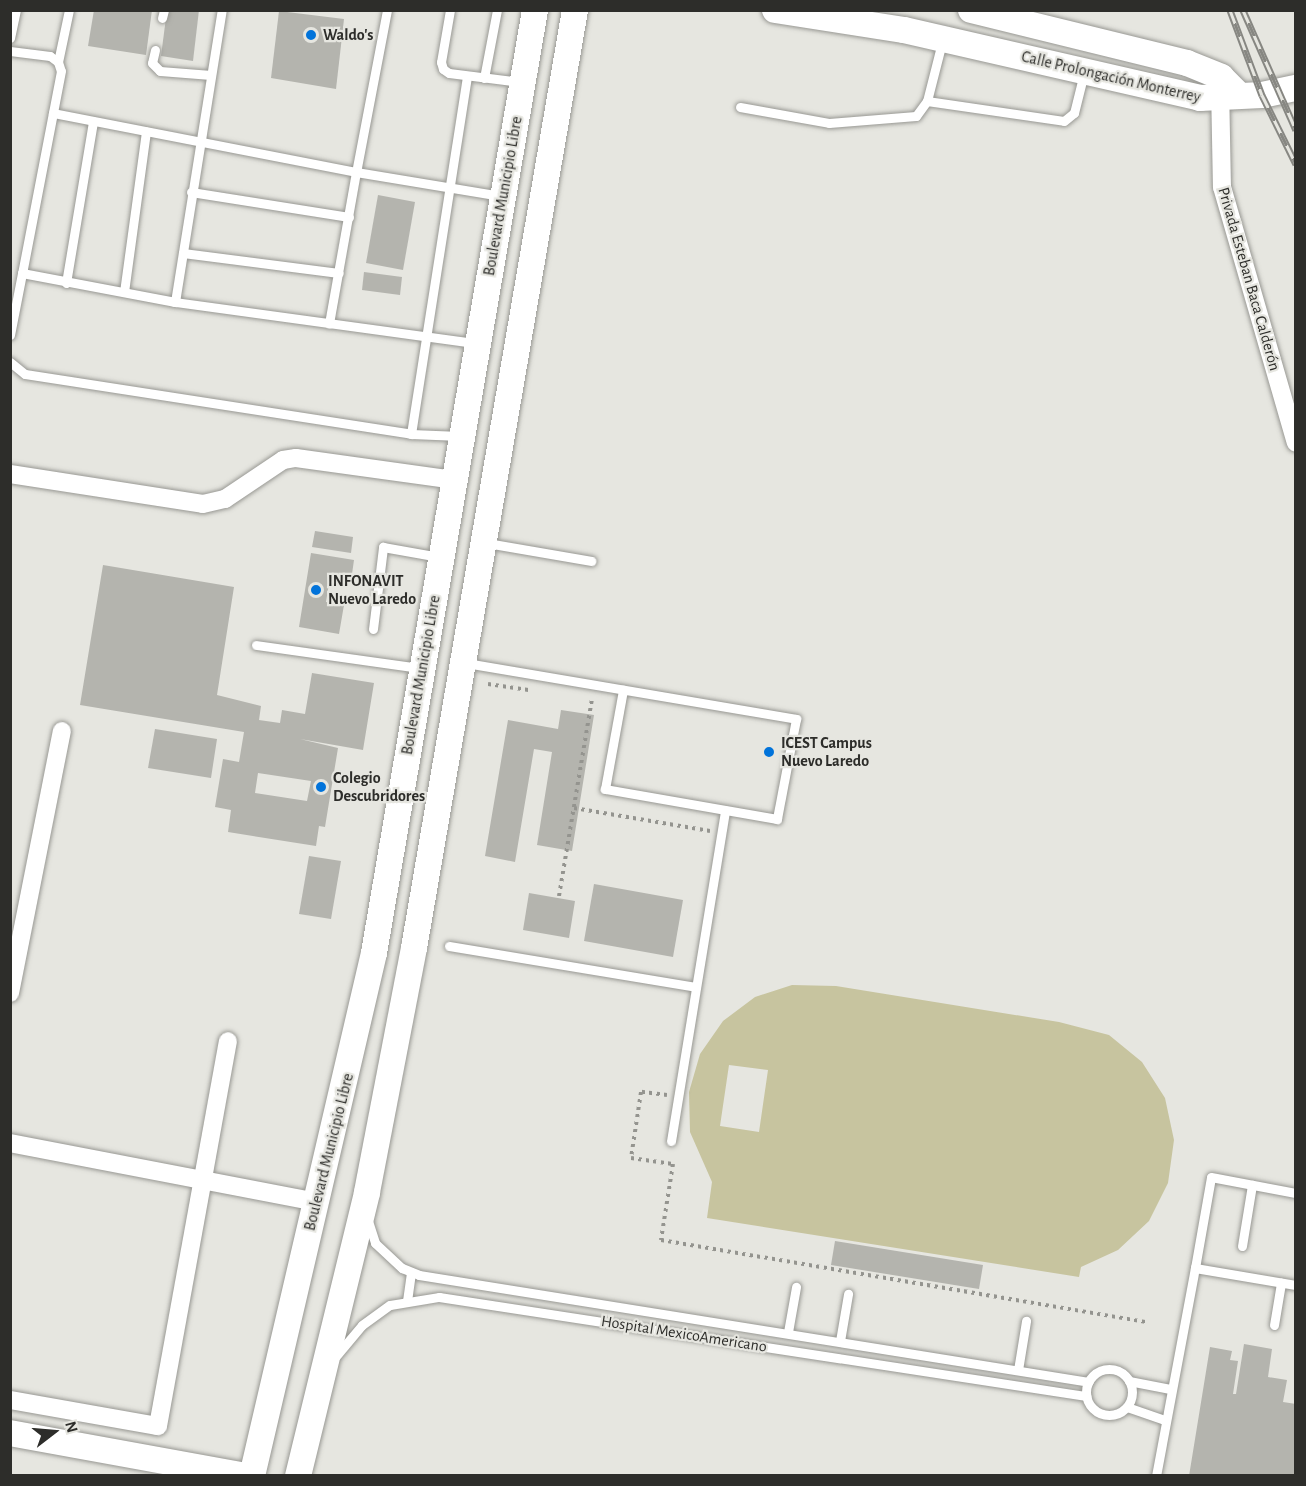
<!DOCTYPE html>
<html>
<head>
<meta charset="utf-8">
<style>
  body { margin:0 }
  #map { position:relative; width:1306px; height:1486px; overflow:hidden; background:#e6e6e0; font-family:"Alegreya Sans",sans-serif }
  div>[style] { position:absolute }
  .green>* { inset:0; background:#c7c49f }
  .building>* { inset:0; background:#b4b4ae }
  .path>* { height:4px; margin-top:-2px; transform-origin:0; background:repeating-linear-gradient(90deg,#94948f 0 3px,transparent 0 7.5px) }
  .roads { filter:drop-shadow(0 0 2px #989893) drop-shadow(0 0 2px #989893) }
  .lane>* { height:9px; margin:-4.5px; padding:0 4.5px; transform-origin:4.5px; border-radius:4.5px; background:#fff }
  .lane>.ring { margin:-4.5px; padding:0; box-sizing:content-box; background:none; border:9px solid #fff; border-radius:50% }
  .street>* { height:18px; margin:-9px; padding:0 9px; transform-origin:9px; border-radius:9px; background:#fff }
  .secondary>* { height:26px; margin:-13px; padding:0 13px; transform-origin:13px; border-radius:13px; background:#fff }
  .rail>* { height:7px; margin-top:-3.5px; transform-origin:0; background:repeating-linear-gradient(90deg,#e6e6e0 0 14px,#878782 0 28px); box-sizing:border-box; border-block:2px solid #878782 }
  .dots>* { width:16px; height:16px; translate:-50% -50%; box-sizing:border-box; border:3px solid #e6e6e0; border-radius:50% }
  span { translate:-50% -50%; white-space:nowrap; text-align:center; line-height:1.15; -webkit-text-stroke:4.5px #e6e6e0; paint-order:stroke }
  .poi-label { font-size:16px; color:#2d2d2a; font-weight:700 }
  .left { translate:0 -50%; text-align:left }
  .street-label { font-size:16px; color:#2d2d2a }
  .frame { position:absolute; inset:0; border:12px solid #2d2d2a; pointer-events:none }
  .north { position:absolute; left:24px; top:1402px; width:60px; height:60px; -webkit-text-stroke:4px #e6e6e0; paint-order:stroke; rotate:74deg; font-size:16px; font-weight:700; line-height:24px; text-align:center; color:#2d2d2a }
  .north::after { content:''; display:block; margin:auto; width:21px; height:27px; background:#2d2d2a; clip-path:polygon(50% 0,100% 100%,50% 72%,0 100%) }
</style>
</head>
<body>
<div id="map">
  <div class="green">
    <div style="clip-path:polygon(evenodd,792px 985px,836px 986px,1059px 1022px,1109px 1035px,1142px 1062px,1165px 1098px,1174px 1140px,1168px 1183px,1149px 1221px,1118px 1250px,1081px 1267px,1079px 1277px,707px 1218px,712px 1182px,690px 1132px,689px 1092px,700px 1054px,723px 1021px,755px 997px,792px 985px,729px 1065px,768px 1070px,759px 1132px,720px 1126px,729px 1065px)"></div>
  </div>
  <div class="building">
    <div style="clip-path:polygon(94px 10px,152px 10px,146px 55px,88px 46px)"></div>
    <div style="clip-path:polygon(167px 10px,199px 10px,193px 61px,161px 56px)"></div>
    <div style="clip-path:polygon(279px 11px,344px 19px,336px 89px,271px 78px)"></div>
    <div style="clip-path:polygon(378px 195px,415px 202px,403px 270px,366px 263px)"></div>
    <div style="clip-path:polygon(364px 272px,402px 277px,400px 295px,362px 290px)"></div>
    <div style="clip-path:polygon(315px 531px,353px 537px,351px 553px,312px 547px)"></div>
    <div style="clip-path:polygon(311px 553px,354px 560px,351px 581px,330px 577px,326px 602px,344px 605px,339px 634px,299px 627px)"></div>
    <div style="clip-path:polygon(evenodd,103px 565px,234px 587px,217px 695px,261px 706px,259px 720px,280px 723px,282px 710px,305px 714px,312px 673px,374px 683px,363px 750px,300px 739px,338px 748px,325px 827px,319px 826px,316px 846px,228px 832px,231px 810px,215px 807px,223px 759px,239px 762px,244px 732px,80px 705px,103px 565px,258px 773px,311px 781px,307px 801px,255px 793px,258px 773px)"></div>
    <div style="clip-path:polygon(561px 710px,594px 715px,572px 851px,537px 845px,552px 752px,534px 749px,515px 862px,485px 856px,508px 720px,558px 729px)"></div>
    <div style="clip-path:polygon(155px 729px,217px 739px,211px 778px,148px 768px)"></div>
    <div style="clip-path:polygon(309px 856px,341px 861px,331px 919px,299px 914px)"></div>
    <div style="clip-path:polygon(594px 884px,683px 900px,673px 957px,584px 941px)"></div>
    <div style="clip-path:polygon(529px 893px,575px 901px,569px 938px,523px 930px)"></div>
    <div style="clip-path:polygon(835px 1241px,983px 1265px,979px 1289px,831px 1265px)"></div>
    <div style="clip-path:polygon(1244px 1344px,1272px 1349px,1268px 1377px,1287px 1380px,1283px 1402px,1296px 1404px,1296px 1476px,1189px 1476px,1210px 1347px,1232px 1351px,1230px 1360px,1238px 1361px,1233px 1394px,1236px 1394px)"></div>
  </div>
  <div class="path">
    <div style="left:488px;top:684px;width:41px;rotate:8.3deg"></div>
    <div style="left:574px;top:808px;width:138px;rotate:9.6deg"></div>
    <div style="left:559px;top:896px;width:201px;rotate:-80.5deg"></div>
    <div style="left:667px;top:1095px;width:26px;rotate:-173deg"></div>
    <div style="left:641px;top:1092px;width:67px;rotate:98.6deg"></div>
    <div style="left:631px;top:1158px;width:42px;rotate:8.1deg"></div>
    <div style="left:673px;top:1164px;width:77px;rotate:99deg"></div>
    <div style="left:661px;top:1240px;width:491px;rotate:9.6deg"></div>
  </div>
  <div class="roads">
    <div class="lane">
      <div style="left:387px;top:10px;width:165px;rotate:100.8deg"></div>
      <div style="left:356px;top:172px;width:147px;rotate:9.4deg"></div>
      <div style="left:450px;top:10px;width:53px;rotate:99.8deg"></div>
      <div style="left:441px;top:62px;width:7px;rotate:74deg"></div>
      <div style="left:443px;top:69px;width:7px;rotate:34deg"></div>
      <div style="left:449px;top:73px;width:72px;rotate:7.2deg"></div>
      <div style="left:162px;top:18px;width:8px;rotate:-76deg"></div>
      <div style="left:10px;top:38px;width:29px;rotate:-78deg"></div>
      <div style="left:155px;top:50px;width:13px;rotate:103deg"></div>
      <div style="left:152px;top:63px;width:11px;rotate:45deg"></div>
      <div style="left:160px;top:71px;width:51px;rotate:4.5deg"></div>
      <div style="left:10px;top:51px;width:40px;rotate:7.1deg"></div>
      <div style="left:50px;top:56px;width:10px;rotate:37deg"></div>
      <div style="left:58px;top:62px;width:9px;rotate:72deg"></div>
      <div style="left:61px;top:71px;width:206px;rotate:100.9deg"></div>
      <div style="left:22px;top:273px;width:156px;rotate:10.7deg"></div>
      <div style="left:175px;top:302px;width:303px;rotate:7.8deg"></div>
      <div style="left:58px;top:62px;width:53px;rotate:-78.1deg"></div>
      <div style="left:484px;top:78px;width:69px;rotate:-79.2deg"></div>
      <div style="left:927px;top:101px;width:138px;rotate:8.3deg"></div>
      <div style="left:1064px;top:121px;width:13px;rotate:-39deg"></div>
      <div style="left:1074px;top:113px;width:41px;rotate:-76deg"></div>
      <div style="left:740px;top:107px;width:90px;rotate:10.2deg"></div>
      <div style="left:829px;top:123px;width:87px;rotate:-4.6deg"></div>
      <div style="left:916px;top:116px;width:19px;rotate:-54deg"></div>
      <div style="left:927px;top:101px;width:61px;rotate:-75.7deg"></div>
      <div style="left:53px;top:113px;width:309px;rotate:11deg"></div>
      <div style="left:356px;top:172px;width:154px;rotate:100.1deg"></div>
      <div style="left:191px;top:192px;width:160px;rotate:9deg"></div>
      <div style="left:183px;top:253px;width:157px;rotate:7.3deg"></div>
      <div style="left:66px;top:283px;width:164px;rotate:-80.5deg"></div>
      <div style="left:124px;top:292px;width:162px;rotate:-82.2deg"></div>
      <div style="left:175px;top:302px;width:296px;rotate:-80.9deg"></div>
      <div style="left:10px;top:335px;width:63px;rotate:-79deg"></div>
      <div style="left:10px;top:362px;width:19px;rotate:39deg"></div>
      <div style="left:25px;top:374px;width:391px;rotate:8.8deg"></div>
      <div style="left:411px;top:434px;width:49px;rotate:2.3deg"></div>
      <div style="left:411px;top:434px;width:362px;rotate:-81.1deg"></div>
      <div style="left:487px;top:543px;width:106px;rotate:9.8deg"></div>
      <div style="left:373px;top:629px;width:83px;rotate:-83deg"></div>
      <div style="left:383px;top:547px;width:57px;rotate:10.1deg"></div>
      <div style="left:256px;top:645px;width:166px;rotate:8deg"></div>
      <div style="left:466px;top:663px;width:335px;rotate:9.6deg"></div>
      <div style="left:796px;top:719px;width:102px;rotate:100.8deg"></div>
      <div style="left:777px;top:819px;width:175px;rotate:-170.1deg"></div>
      <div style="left:605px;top:789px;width:101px;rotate:-79.7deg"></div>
      <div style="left:449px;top:946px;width:250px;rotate:9.4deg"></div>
      <div style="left:671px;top:1141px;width:335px;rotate:-80.7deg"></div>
      <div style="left:368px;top:1221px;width:23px;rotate:72deg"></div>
      <div style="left:375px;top:1243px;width:37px;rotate:43deg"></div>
      <div style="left:402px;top:1268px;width:18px;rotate:22deg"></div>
      <div style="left:419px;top:1275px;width:678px;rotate:9.07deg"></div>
      <div style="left:1242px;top:1246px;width:62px;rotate:-80.7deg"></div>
      <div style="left:1195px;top:1268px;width:92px;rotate:-80deg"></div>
      <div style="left:1211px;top:1177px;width:86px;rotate:10.7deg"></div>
      <div style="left:407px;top:1301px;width:29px;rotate:-82deg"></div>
      <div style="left:1274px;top:1325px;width:43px;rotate:-80.5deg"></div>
      <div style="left:788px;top:1332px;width:46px;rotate:-79.9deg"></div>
      <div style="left:840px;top:1341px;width:48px;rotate:-80.3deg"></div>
      <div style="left:336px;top:1356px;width:40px;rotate:-50deg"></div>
      <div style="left:362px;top:1325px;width:34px;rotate:-36deg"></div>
      <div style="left:390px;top:1305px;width:50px;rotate:-9.3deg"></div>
      <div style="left:439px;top:1297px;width:655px;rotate:8.7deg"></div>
      <div class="ring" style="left:1086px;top:1369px;width:37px;height:37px"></div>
      <div style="left:1018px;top:1370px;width:50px;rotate:-80.7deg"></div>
      <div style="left:1129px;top:1381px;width:42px;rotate:11deg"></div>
      <div style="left:1127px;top:1407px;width:39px;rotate:19deg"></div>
      <div style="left:1156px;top:1476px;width:212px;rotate:-79.4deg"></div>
      <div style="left:1195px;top:1268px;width:102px;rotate:9.6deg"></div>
    </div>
    <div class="street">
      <div style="left:1220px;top:85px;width:102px;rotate:88.9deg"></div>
      <div style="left:1222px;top:187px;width:266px;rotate:73.9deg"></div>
      <div style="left:10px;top:474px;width:195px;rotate:8.8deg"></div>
      <div style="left:203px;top:504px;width:23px;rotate:-13deg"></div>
      <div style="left:225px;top:499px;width:70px;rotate:-33.9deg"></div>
      <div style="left:283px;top:460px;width:13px;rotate:-9deg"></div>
      <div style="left:296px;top:458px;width:161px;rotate:7.9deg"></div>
      <div style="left:10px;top:993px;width:267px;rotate:-78.8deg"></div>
      <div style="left:10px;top:1143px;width:312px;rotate:10.9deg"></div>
      <div style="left:10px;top:1400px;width:150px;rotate:10deg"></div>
      <div style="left:158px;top:1426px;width:391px;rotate:-79.7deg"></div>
    </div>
    <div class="secondary">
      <div style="left:775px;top:10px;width:131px;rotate:8.8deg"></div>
      <div style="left:904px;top:30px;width:304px;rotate:12.9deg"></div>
      <div style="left:1200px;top:98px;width:62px;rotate:-2.8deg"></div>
      <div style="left:1262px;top:95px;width:35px;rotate:-12deg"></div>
      <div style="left:971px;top:10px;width:222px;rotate:13.8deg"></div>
      <div style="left:1187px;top:63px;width:37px;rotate:22deg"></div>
      <div style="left:1221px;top:77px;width:25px;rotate:45deg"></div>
      <div style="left:10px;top:1433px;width:241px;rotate:10.3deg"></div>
      <div style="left:252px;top:1476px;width:537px;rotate:-76.87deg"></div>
      <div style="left:374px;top:953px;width:957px;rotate:-80.31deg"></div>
      <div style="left:298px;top:1476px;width:292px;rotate:-76.3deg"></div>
      <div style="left:367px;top:1192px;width:248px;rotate:-79.1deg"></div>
      <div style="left:414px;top:948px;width:952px;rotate:-80.26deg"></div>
    </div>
  </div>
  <div class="rail">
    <div style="left:1230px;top:10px;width:91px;rotate:69.4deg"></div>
    <div style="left:1262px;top:95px;width:77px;rotate:63.8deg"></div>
    <div style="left:1243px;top:10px;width:131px;rotate:66.2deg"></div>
  </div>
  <div class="dots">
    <div style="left:311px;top:35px;background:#0173da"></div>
    <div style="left:316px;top:590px;background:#0173da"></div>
    <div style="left:769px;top:752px;background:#0173da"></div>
    <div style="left:321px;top:787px;background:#0173da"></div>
  </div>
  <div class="poi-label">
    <span class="left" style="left:323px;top:35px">Waldo's</span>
    <span class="left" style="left:328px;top:590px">INFONAVIT<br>Nuevo Laredo</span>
    <span class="left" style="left:781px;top:752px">ICEST Campus<br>Nuevo Laredo</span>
    <span class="left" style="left:333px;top:787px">Colegio<br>Descubridores</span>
  </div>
  <div class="street-label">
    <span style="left:1111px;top:77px;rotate:13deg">Calle Prolongación Monterrey</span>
    <span style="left:503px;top:196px;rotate:-80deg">Boulevard Municipio Libre</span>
    <span style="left:1249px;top:279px;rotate:74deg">Privada Esteban Baca Calderón</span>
    <span style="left:421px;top:675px;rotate:-80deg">Boulevard Municipio Libre</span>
    <span style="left:329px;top:1152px;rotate:-76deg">Boulevard Municipio Libre</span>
    <span style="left:684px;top:1334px;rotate:9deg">Hospital MexicoAmericano</span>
  </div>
  <div class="frame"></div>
  <div class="north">N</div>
</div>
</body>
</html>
